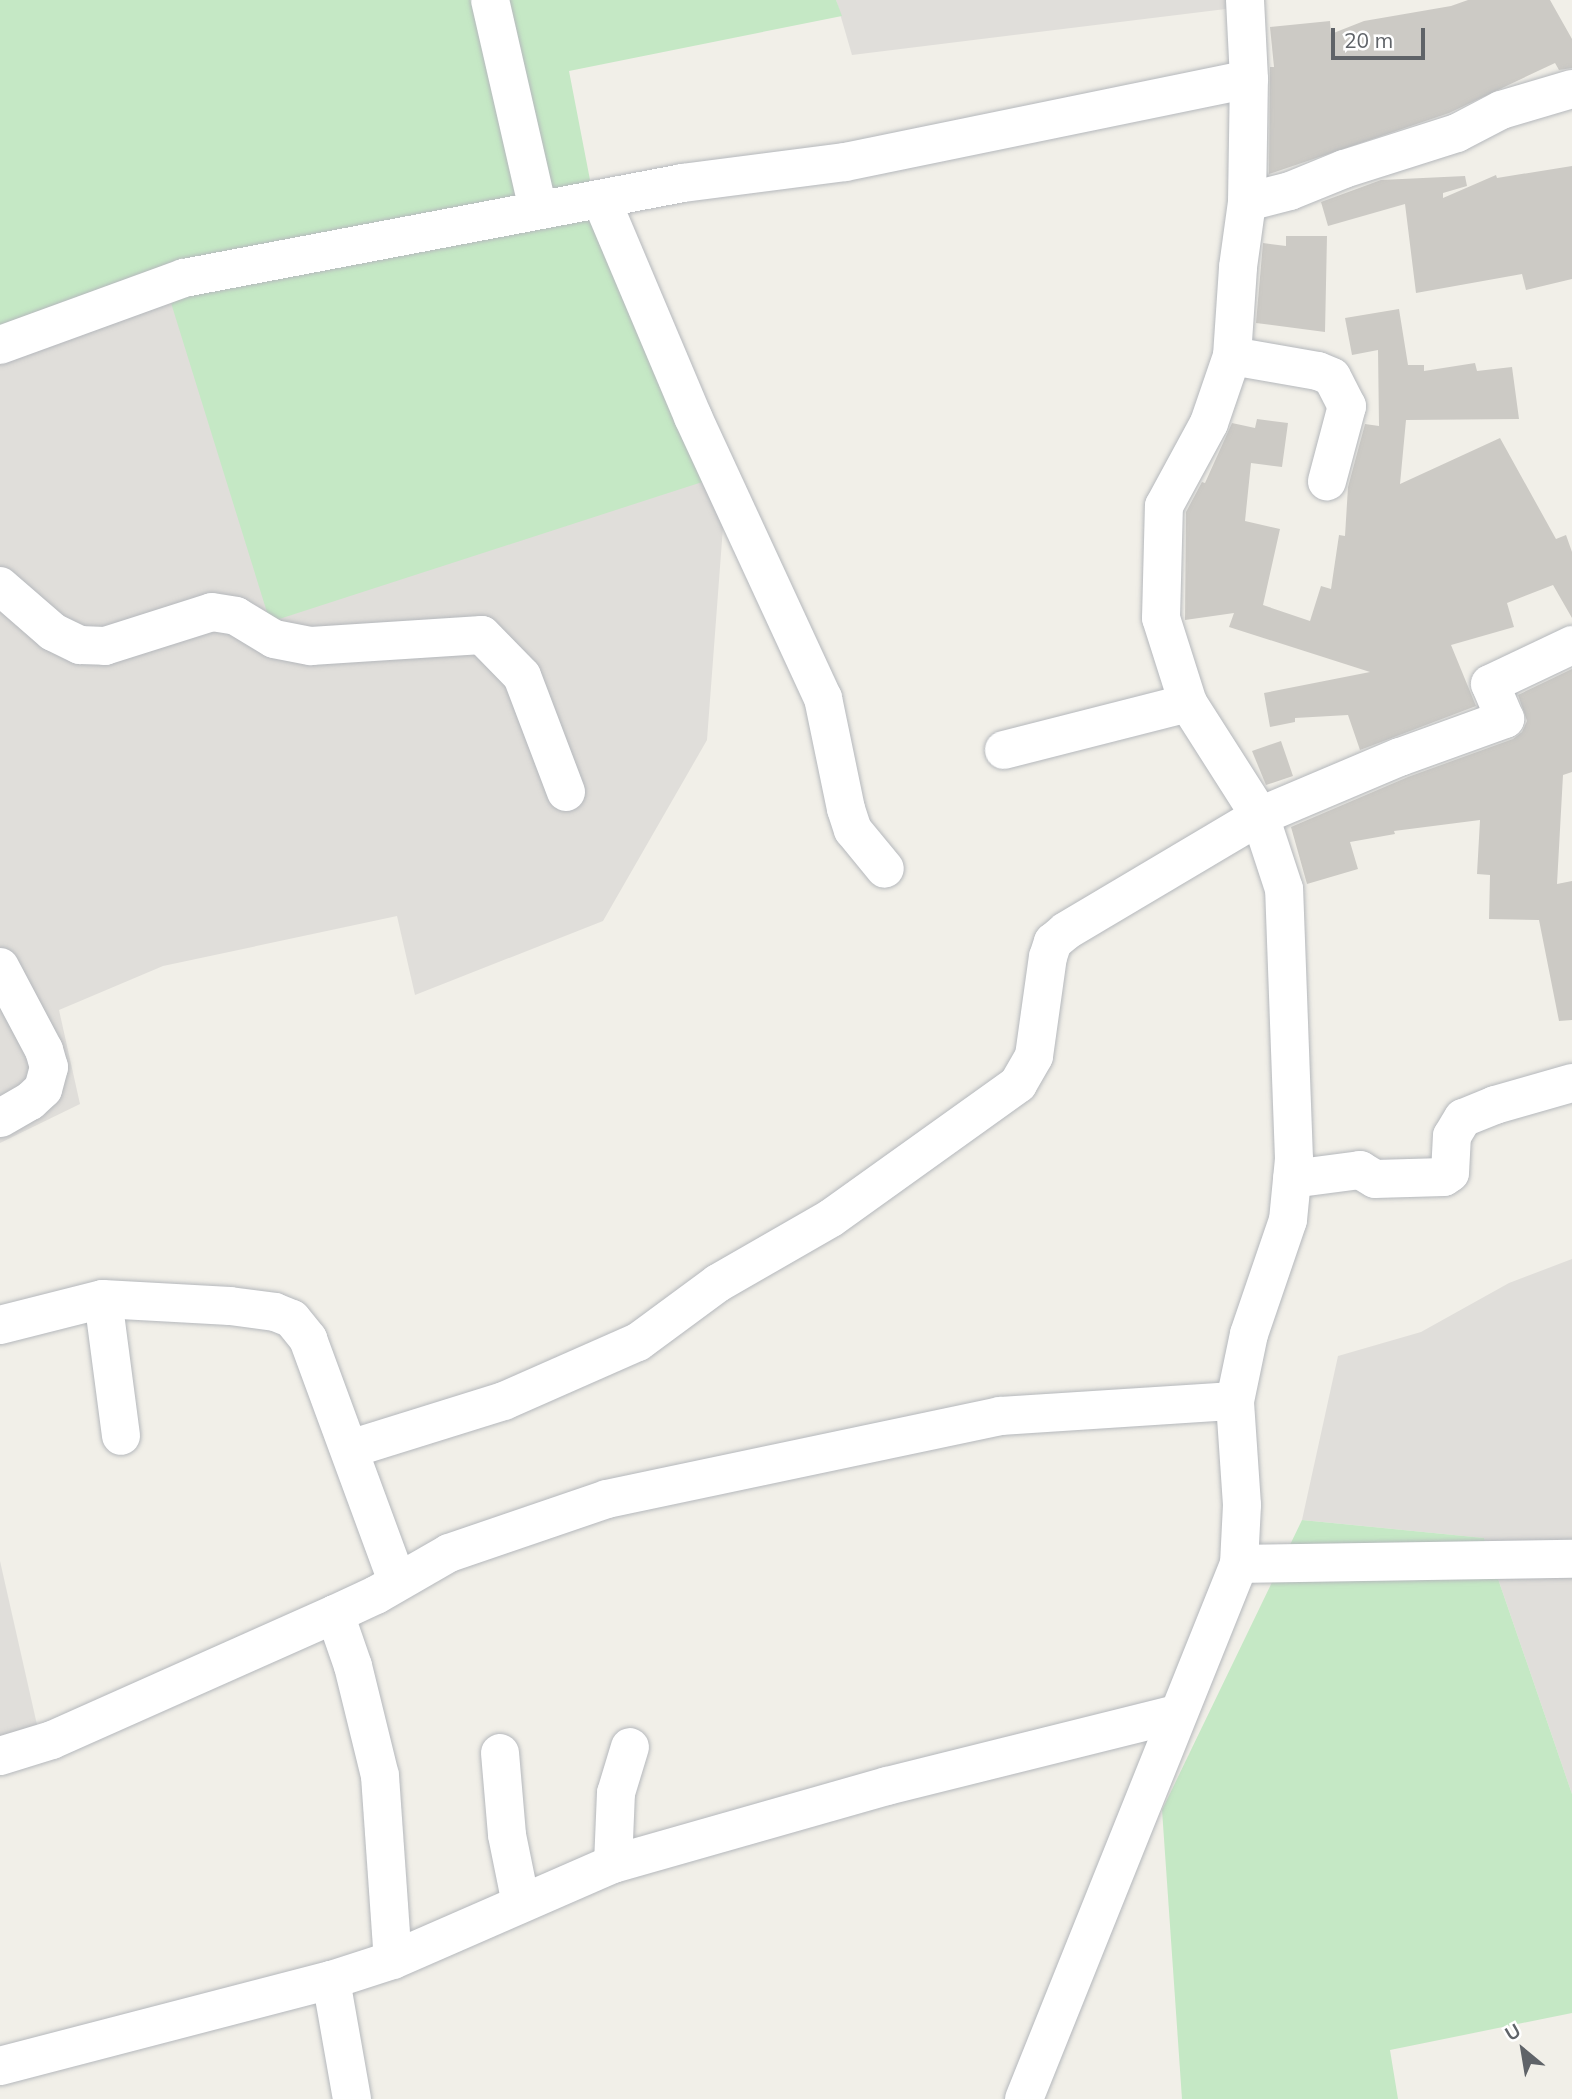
<!DOCTYPE html>
<html>
<head>
<meta charset="utf-8">
<style>
  body { margin:0 }
  #map { position:relative; width:1572px; height:2099px; overflow:hidden; background:#f1efe8; font-family:Mulish,sans-serif }
  div>[style] { position:absolute }
  .industrial>* { inset:0; background:#e0deda }
  .green>* { inset:0; background:#c5e8c5 }
  .building>* { inset:0; background:#cccac5 }
  .roads { filter:drop-shadow(0 0 2px #b5b8bc) drop-shadow(0 0 2px #b5b8bc) }
  .minor>* { height:38px; margin:-19px; padding:0 19px; transform-origin:19px; border-radius:19px; background:#fff }
  span { translate:-50% -50%; white-space:nowrap; text-align:center; line-height:1.15; -webkit-text-stroke:5px #fff; paint-order:stroke }
  .north { position:absolute; left:1488px; top:2015px; width:70px; height:70px; -webkit-text-stroke:5px #fff; paint-order:stroke; rotate:330deg; font-size:19px; font-weight:700; line-height:28px; text-align:center; color:#5f6368 }
  .north::after { content:''; display:block; margin:auto; width:24px; height:32px; background:#5f6368; clip-path:polygon(50% 0,100% 100%,50% 72%,0 100%) }
  .scale { position:absolute; left:1331px; top:28px; width:94px; height:32px; box-sizing:border-box; border:4px solid #5f6368; border-top:0; padding-left:9px; font-size:21px; line-height:24px; white-space:nowrap; color:#5f6368; -webkit-text-stroke:5px #fff; paint-order:stroke }
</style>
</head>
<body>
<div id="map">
  <div class="industrial">
    <div style="clip-path:polygon(836px 0,1234px 0,1234px 8px,852px 55px)"></div>
    <div style="clip-path:polygon(167px 290px,727px 474px,707px 740px,603px 921px,415px 995px,397px 916px,163px 966px,59px 1010px,80px 1104px,0 1143px,0 351px)"></div>
    <div style="clip-path:polygon(1572px 1259px,1572px 1794px,1484px 1538px,1302px 1520px,1338px 1356px,1421px 1332px,1509px 1283px)"></div>
    <div style="clip-path:polygon(0 1561px,42px 1747px,0 1759px)"></div>
  </div>
  <div class="green">
    <div style="clip-path:polygon(0 0,836px 0,842px 16px,569px 71px,596px 211px,727px 474px,270px 622px,167px 290px,0 351px)"></div>
    <div style="clip-path:polygon(1302px 1520px,1484px 1538px,1572px 1794px,1572px 2013px,1390px 2050px,1398px 2099px,1182px 2099px,1162px 1810px)"></div>
  </div>
  <div class="building">
    <div style="clip-path:polygon(1468px 0,1550px 0,1572px 39px,1572px 68px,1559px 70px,1555px 63px,1449px 113px,1269px 174px,1270px 67px,1274px 67px,1270px 27px,1330px 21px,1331px 34px,1364px 21px,1451px 6px)"></div>
    <div style="clip-path:polygon(1572px 166px,1572px 279px,1526px 290px,1522px 274px,1416px 293px,1405px 204px,1328px 226px,1321px 202px,1381px 180px,1465px 176px,1467px 186px,1443px 193px,1443px 198px,1496px 175px,1497px 178px)"></div>
    <div style="clip-path:polygon(1286px 236px,1327px 236px,1325px 332px,1256px 323px,1263px 243px,1286px 246px)"></div>
    <div style="clip-path:polygon(1399px 309px,1408px 365px,1424px 365px,1424px 371px,1475px 363px,1477px 371px,1512px 367px,1519px 419px,1406px 420px,1400px 484px,1500px 438px,1556px 539px,1566px 535px,1572px 552px,1572px 618px,1553px 585px,1507px 603px,1514px 627px,1451px 645px,1476px 706px,1360px 750px,1348px 715px,1295px 718px,1295px 722px,1270px 727px,1264px 693px,1370px 672px,1229px 627px,1234px 613px,1185px 620px,1186px 512px,1202px 482px,1205px 483px,1232px 423px,1255px 428px,1257px 419px,1288px 423px,1282px 467px,1251px 463px,1245px 521px,1280px 529px,1263px 605px,1310px 621px,1321px 586px,1331px 589px,1339px 535px,1345px 536px,1348px 487px,1365px 424px,1379px 426px,1378px 350px,1352px 355px,1345px 318px)"></div>
    <div style="clip-path:polygon(1572px 669px,1572px 772px,1563px 775px,1557px 884px,1572px 881px,1572px 1020px,1559px 1021px,1539px 920px,1489px 919px,1490px 875px,1477px 874px,1480px 820px,1394px 831px,1395px 834px,1350px 842px,1358px 869px,1307px 884px,1291px 827px,1408px 777px,1513px 739px,1522px 732px,1527px 721px,1518px 695px)"></div>
    <div style="clip-path:polygon(1281px 741px,1293px 776px,1266px 785px,1252px 751px)"></div>
  </div>
  <div class="roads">
    <div class="minor">
      <div style="left:490px;top:0;width:215px;rotate:77.1deg"></div>
      <div style="left:601px;top:199px;width:237px;rotate:67.1deg"></div>
      <div style="left:693px;top:417px;width:310px;rotate:65.2deg"></div>
      <div style="left:823px;top:698px;width:113px;rotate:78.3deg"></div>
      <div style="left:846px;top:809px;width:22px;rotate:72deg"></div>
      <div style="left:853px;top:830px;width:50px;rotate:50.6deg"></div>
      <div style="left:1247px;top:202px;width:44px;rotate:-14.3deg"></div>
      <div style="left:1290px;top:191px;width:58px;rotate:-22.2deg"></div>
      <div style="left:1344px;top:169px;width:119px;rotate:-17.7deg"></div>
      <div style="left:1457px;top:133px;width:50px;rotate:-27.6deg"></div>
      <div style="left:1501px;top:110px;width:74px;rotate:-16.5deg"></div>
      <div style="left:0;top:345px;width:196px;rotate:-20deg"></div>
      <div style="left:184px;top:278px;width:508px;rotate:-10.78deg"></div>
      <div style="left:683px;top:183px;width:163px;rotate:-7.4deg"></div>
      <div style="left:845px;top:162px;width:412px;rotate:-11.6deg"></div>
      <div style="left:1232px;top:356px;width:87px;rotate:9.9deg"></div>
      <div style="left:1318px;top:371px;width:15px;rotate:23deg"></div>
      <div style="left:1332px;top:377px;width:33px;rotate:63deg"></div>
      <div style="left:1347px;top:406px;width:78px;rotate:104.9deg"></div>
      <div style="left:0;top:586px;width:70px;rotate:41deg"></div>
      <div style="left:53px;top:632px;width:30px;rotate:26deg"></div>
      <div style="left:80px;top:645px;width:25px;rotate:2deg"></div>
      <div style="left:105px;top:646px;width:112px;rotate:-17.6deg"></div>
      <div style="left:212px;top:612px;width:24px;rotate:9deg"></div>
      <div style="left:236px;top:616px;width:44px;rotate:31.2deg"></div>
      <div style="left:274px;top:639px;width:38px;rotate:11deg"></div>
      <div style="left:311px;top:646px;width:171px;rotate:-3.7deg"></div>
      <div style="left:482px;top:635px;width:57px;rotate:45.7deg"></div>
      <div style="left:522px;top:676px;width:124px;rotate:69.2deg"></div>
      <div style="left:1004px;top:750px;width:190px;rotate:-14.3deg"></div>
      <div style="left:0;top:967px;width:94px;rotate:62.1deg"></div>
      <div style="left:44px;top:1050px;width:18px;rotate:74deg"></div>
      <div style="left:49px;top:1067px;width:23px;rotate:105deg"></div>
      <div style="left:43px;top:1089px;width:18px;rotate:137deg"></div>
      <div style="left:30px;top:1101px;width:34px;rotate:150deg"></div>
      <div style="left:1292px;top:1179px;width:69px;rotate:-7.5deg"></div>
      <div style="left:1360px;top:1170px;width:17px;rotate:31deg"></div>
      <div style="left:1375px;top:1179px;width:69px;rotate:-1.7deg"></div>
      <div style="left:1444px;top:1177px;width:7px;rotate:-34deg"></div>
      <div style="left:1450px;top:1173px;width:37px;rotate:-87deg"></div>
      <div style="left:1452px;top:1136px;width:21px;rotate:-59deg"></div>
      <div style="left:1463px;top:1118px;width:35px;rotate:-22deg"></div>
      <div style="left:1495px;top:1105px;width:80px;rotate:-15.9deg"></div>
      <div style="left:103px;top:1299px;width:138px;rotate:82.5deg"></div>
      <div style="left:0;top:1325px;width:106px;rotate:-14.2deg"></div>
      <div style="left:103px;top:1299px;width:127px;rotate:3.2deg"></div>
      <div style="left:230px;top:1306px;width:45px;rotate:7.6deg"></div>
      <div style="left:275px;top:1312px;width:18px;rotate:22deg"></div>
      <div style="left:292px;top:1319px;width:26px;rotate:51deg"></div>
      <div style="left:308px;top:1339px;width:258px;rotate:69.8deg"></div>
      <div style="left:350px;top:1449px;width:161px;rotate:-17.3deg"></div>
      <div style="left:504px;top:1401px;width:146px;rotate:-23.8deg"></div>
      <div style="left:638px;top:1342px;width:99px;rotate:-36.4deg"></div>
      <div style="left:718px;top:1283px;width:130px;rotate:-29.9deg"></div>
      <div style="left:831px;top:1218px;width:230px;rotate:-35.6deg"></div>
      <div style="left:1018px;top:1084px;width:32px;rotate:-60deg"></div>
      <div style="left:1034px;top:1056px;width:100px;rotate:-82deg"></div>
      <div style="left:1048px;top:957px;width:16px;rotate:-72deg"></div>
      <div style="left:1053px;top:942px;width:17px;rotate:-40deg"></div>
      <div style="left:1066px;top:931px;width:226px;rotate:-30.7deg"></div>
      <div style="left:1260px;top:816px;width:152px;rotate:-22.9deg"></div>
      <div style="left:1400px;top:757px;width:112px;rotate:-19.9deg"></div>
      <div style="left:1505px;top:719px;width:38px;rotate:-113deg"></div>
      <div style="left:1490px;top:684px;width:91px;rotate:-25.4deg"></div>
      <div style="left:1239px;top:1564px;width:333px;rotate:-0.9deg"></div>
      <div style="left:335px;top:1614px;width:55px;rotate:70.9deg"></div>
      <div style="left:353px;top:1666px;width:113px;rotate:76.2deg"></div>
      <div style="left:380px;top:1776px;width:184px;rotate:86deg"></div>
      <div style="left:500px;top:1753px;width:82px;rotate:85.1deg"></div>
      <div style="left:507px;top:1835px;width:70px;rotate:78.5deg"></div>
      <div style="left:0;top:1756px;width:54px;rotate:-17.1deg"></div>
      <div style="left:52px;top:1740px;width:310px;rotate:-24deg"></div>
      <div style="left:335px;top:1614px;width:45px;rotate:-24.9deg"></div>
      <div style="left:376px;top:1595px;width:84px;rotate:-29.9deg"></div>
      <div style="left:449px;top:1553px;width:167px;rotate:-18.9deg"></div>
      <div style="left:607px;top:1499px;width:402px;rotate:-11.9deg"></div>
      <div style="left:1000px;top:1416px;width:235px;rotate:-3.7deg"></div>
      <div style="left:613px;top:1864px;width:71px;rotate:-87.6deg"></div>
      <div style="left:616px;top:1793px;width:48px;rotate:-73.1deg"></div>
      <div style="left:331px;top:1980px;width:121px;rotate:80deg"></div>
      <div style="left:0;top:2066px;width:342px;rotate:-14.6deg"></div>
      <div style="left:331px;top:1980px;width:65px;rotate:-17.9deg"></div>
      <div style="left:393px;top:1960px;width:240px;rotate:-23.6deg"></div>
      <div style="left:613px;top:1864px;width:285px;rotate:-15.9deg"></div>
      <div style="left:887px;top:1786px;width:298px;rotate:-14deg"></div>
      <div style="left:1024px;top:2099px;width:577px;rotate:-68.11deg"></div>
      <div style="left:1239px;top:1564px;width:59px;rotate:-87.1deg"></div>
      <div style="left:1242px;top:1505px;width:104px;rotate:-93.9deg"></div>
      <div style="left:1235px;top:1401px;width:68px;rotate:-78.2deg"></div>
      <div style="left:1249px;top:1334px;width:120px;rotate:-71.1deg"></div>
      <div style="left:1288px;top:1220px;width:61px;rotate:-84.4deg"></div>
      <div style="left:1294px;top:1159px;width:270px;rotate:-92.1deg"></div>
      <div style="left:1284px;top:889px;width:77px;rotate:-108.2deg"></div>
      <div style="left:1260px;top:816px;width:134px;rotate:-122.5deg"></div>
      <div style="left:1188px;top:703px;width:89px;rotate:-107.6deg"></div>
      <div style="left:1161px;top:618px;width:112px;rotate:-88.5deg"></div>
      <div style="left:1164px;top:506px;width:94px;rotate:-61.5deg"></div>
      <div style="left:1209px;top:423px;width:71px;rotate:-71.1deg"></div>
      <div style="left:1232px;top:356px;width:89px;rotate:-86.1deg"></div>
      <div style="left:1238px;top:267px;width:66px;rotate:-82.1deg"></div>
      <div style="left:1247px;top:202px;width:123px;rotate:-89.1deg"></div>
      <div style="left:1249px;top:79px;width:79px;rotate:-92.9deg"></div>
    </div>
  </div>
  <div class="north">U</div>
  <div class="scale">20 m</div>
</div>
</body>
</html>
